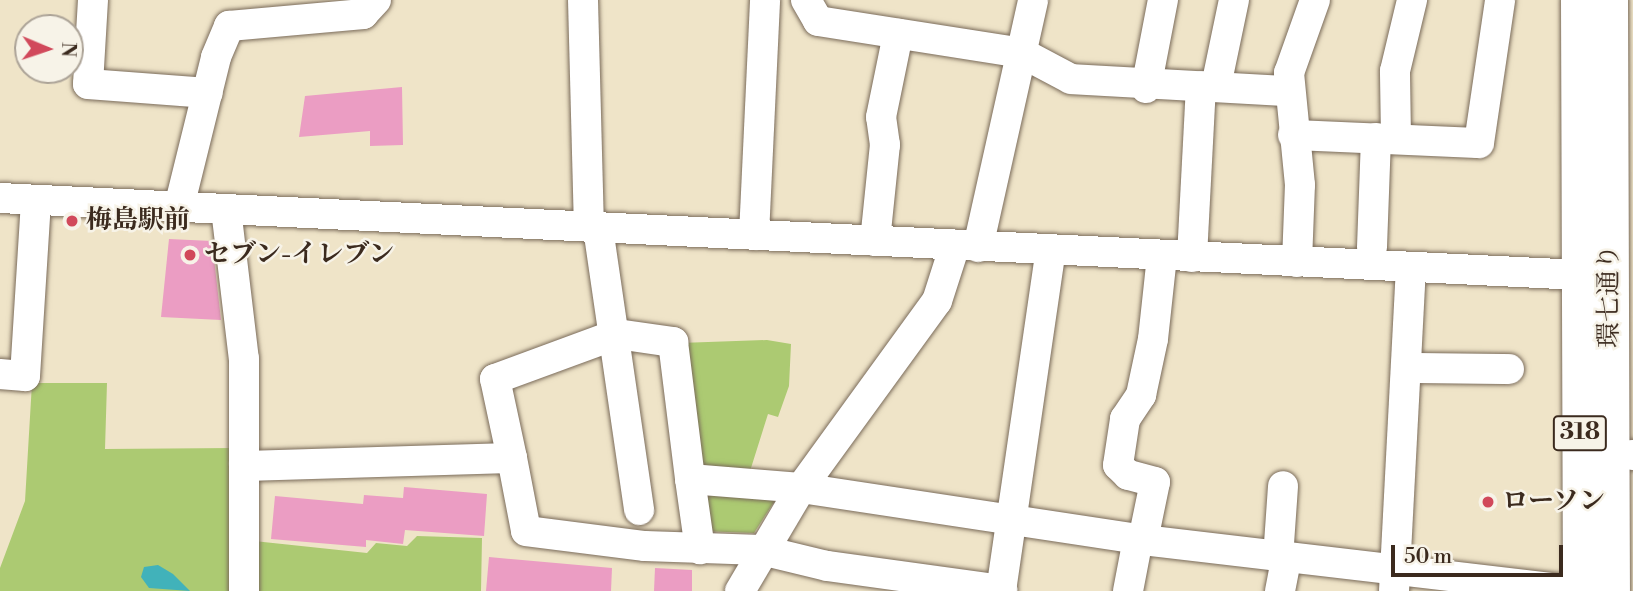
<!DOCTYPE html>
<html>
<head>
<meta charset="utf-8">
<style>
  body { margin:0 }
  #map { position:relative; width:1633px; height:591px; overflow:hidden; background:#efe4c8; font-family:"Libre Bodoni","Noto Serif JP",serif }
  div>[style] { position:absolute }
  .green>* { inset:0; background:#acca72 }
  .water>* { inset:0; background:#41b2ba }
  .building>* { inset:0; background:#eb9dc3 }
  .roads { filter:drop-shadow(0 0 2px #7a6b5a) drop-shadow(0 0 2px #7a6b5a) }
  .minor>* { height:30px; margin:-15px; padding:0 15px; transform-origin:15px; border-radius:15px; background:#fff }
  .major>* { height:37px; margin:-18.5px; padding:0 18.5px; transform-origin:18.5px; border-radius:18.5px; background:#fff }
  .dots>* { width:19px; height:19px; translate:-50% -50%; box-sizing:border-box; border:4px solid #f7f3e8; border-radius:50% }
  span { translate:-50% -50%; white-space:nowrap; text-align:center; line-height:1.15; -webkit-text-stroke:5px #f7f3e8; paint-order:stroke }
  .shield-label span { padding:2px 5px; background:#f7f3e8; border:2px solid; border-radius:5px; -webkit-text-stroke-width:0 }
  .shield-label { font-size:24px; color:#3b2a1e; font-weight:700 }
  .poi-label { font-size:26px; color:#3b2a1e; font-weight:700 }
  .left { translate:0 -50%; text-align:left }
  .street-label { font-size:26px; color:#3b2a1e }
  .north { position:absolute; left:14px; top:14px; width:70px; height:70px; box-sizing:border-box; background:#f7f3e8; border:2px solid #aca397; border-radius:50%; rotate:92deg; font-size:19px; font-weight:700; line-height:28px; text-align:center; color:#3b2a1e }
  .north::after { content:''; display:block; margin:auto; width:24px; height:32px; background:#d1495b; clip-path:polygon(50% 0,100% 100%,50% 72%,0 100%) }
  .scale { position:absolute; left:1391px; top:545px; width:172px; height:32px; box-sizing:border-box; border:4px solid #3b2a1e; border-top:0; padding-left:9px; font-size:21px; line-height:24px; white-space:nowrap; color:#3b2a1e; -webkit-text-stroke:5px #f7f3e8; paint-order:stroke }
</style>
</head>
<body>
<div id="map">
  <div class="green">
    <div style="clip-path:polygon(767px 340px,791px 344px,789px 386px,778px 417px,768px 414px,745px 487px,781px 491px,754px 533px,701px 531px,680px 343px)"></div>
    <div style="clip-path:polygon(32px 383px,107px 383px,105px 449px,233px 448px,230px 591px,0 591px,0 568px,25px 501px)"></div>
    <div style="clip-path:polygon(417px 536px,482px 538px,481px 591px,252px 591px,253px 541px,367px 553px,376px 543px,407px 546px)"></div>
  </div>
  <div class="water">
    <div style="clip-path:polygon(158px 565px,173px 574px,190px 591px,149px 588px,141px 577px,144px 567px)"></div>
  </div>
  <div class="building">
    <div style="clip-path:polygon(402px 87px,403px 145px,370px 146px,370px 131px,299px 137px,305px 96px)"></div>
    <div style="clip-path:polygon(169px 239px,212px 241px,221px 320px,161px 317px)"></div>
    <div style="clip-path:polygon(404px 487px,487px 494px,484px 536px,405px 530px,403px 544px,366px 540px,366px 547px,271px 539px,275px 496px,363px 504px,364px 495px,403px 498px)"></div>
    <div style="clip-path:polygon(489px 557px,612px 568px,611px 591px,486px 591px)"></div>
    <div style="clip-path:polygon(655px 568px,692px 570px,692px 591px,654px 591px)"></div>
  </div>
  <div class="roads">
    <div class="minor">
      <div style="left:93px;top:0;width:84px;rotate:93.4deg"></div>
      <div style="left:88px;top:84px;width:120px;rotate:4.3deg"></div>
      <div style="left:583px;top:0;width:227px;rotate:88.5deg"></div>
      <div style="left:806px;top:0;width:24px;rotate:60deg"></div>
      <div style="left:818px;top:21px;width:206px;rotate:8.9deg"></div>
      <div style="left:1022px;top:53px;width:55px;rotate:28deg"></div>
      <div style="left:1071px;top:79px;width:217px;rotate:3.2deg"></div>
      <div style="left:1216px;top:86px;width:88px;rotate:-78.2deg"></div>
      <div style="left:1146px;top:88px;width:90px;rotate:-79.1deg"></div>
      <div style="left:1293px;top:135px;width:186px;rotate:2.5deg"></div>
      <div style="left:1479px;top:143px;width:145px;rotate:-81.6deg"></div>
      <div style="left:1396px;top:138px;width:67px;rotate:-90.9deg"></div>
      <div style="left:1395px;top:71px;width:73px;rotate:-76.5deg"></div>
      <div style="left:0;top:198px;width:1581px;rotate:2.79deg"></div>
      <div style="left:179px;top:207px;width:154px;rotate:-76.1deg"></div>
      <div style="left:216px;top:57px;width:34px;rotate:-67deg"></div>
      <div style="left:229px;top:26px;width:135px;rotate:-5.1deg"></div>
      <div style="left:363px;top:14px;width:19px;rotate:-47deg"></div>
      <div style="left:226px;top:209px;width:151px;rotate:83.2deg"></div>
      <div style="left:244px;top:359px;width:232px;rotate:90deg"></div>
      <div style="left:598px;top:228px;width:285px;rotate:81.7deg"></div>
      <div style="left:754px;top:235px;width:235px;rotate:-87.3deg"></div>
      <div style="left:875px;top:241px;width:97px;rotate:-84.1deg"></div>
      <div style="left:885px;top:145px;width:28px;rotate:-98deg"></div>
      <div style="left:881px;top:117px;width:85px;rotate:-78.4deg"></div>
      <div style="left:978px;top:247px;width:253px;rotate:-77.4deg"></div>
      <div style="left:1372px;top:247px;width:109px;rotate:-87.9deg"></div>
      <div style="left:1192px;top:257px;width:171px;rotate:-87deg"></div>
      <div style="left:1297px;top:262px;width:77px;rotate:-87.8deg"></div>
      <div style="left:1300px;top:185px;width:113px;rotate:-95.6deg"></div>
      <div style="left:1289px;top:73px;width:77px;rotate:-70.4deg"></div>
      <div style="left:1410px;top:368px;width:99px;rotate:0.6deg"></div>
      <div style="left:0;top:374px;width:25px;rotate:5deg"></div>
      <div style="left:25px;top:376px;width:176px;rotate:-86.4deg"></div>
      <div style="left:1632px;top:455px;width:1px"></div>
      <div style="left:512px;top:458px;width:81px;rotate:-102.1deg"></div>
      <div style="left:495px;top:379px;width:130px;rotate:-20.2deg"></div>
      <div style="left:617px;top:334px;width:57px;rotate:8.1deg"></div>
      <div style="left:673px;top:342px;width:138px;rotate:82.9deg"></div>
      <div style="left:690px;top:479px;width:111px;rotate:4.6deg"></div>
      <div style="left:801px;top:488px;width:346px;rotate:8.6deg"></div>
      <div style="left:1143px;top:540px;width:438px;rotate:6.7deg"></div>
      <div style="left:244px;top:466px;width:268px;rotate:-1.7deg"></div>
      <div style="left:512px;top:458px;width:74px;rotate:79.1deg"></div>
      <div style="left:526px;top:531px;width:120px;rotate:7.2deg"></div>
      <div style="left:645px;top:546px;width:116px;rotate:2deg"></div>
      <div style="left:761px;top:550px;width:68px;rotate:13.6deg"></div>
      <div style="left:827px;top:566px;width:177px;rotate:7.8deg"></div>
      <div style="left:690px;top:479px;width:71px;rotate:81.9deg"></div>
      <div style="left:1143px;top:540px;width:59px;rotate:-78.3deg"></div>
      <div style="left:1155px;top:482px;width:28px;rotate:-165deg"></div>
      <div style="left:1128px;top:475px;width:14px;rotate:-135deg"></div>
      <div style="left:1118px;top:465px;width:47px;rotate:-81.3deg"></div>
      <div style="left:1125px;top:419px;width:29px;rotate:-56deg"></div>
      <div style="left:1141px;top:395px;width:57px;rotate:-77.9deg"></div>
      <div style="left:1153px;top:339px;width:83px;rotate:-83.8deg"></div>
      <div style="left:1278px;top:558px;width:72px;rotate:-86deg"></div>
      <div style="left:740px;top:591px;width:120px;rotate:-59.4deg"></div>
      <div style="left:801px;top:488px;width:231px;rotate:-54deg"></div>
      <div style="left:937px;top:301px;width:59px;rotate:-72.2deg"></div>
      <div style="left:1001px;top:591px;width:345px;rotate:-81.7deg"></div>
      <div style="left:1128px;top:591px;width:53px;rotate:-79.1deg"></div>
      <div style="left:1280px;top:591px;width:33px;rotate:-79deg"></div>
      <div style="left:1394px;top:591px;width:324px;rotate:-87deg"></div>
    </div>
    <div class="major">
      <div style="left:1579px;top:0;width:591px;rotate:89.81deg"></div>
      <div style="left:1609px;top:0;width:591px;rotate:89.81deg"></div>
    </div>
  </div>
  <div class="dots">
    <div style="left:72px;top:221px;background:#d1495b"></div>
    <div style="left:190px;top:255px;background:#d1495b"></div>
    <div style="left:1488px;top:502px;background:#d1495b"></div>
  </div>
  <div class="shield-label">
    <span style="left:1580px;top:433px">318</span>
  </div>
  <div class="poi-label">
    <span class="left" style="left:86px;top:221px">梅島駅前</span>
    <span class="left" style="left:204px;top:255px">セブン-イレブン</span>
    <span class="left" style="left:1502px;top:502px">ローソン</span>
  </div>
  <div class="street-label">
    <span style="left:1610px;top:296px;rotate:-90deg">環七通り</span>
  </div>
  <div class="north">N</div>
  <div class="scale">50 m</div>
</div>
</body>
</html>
